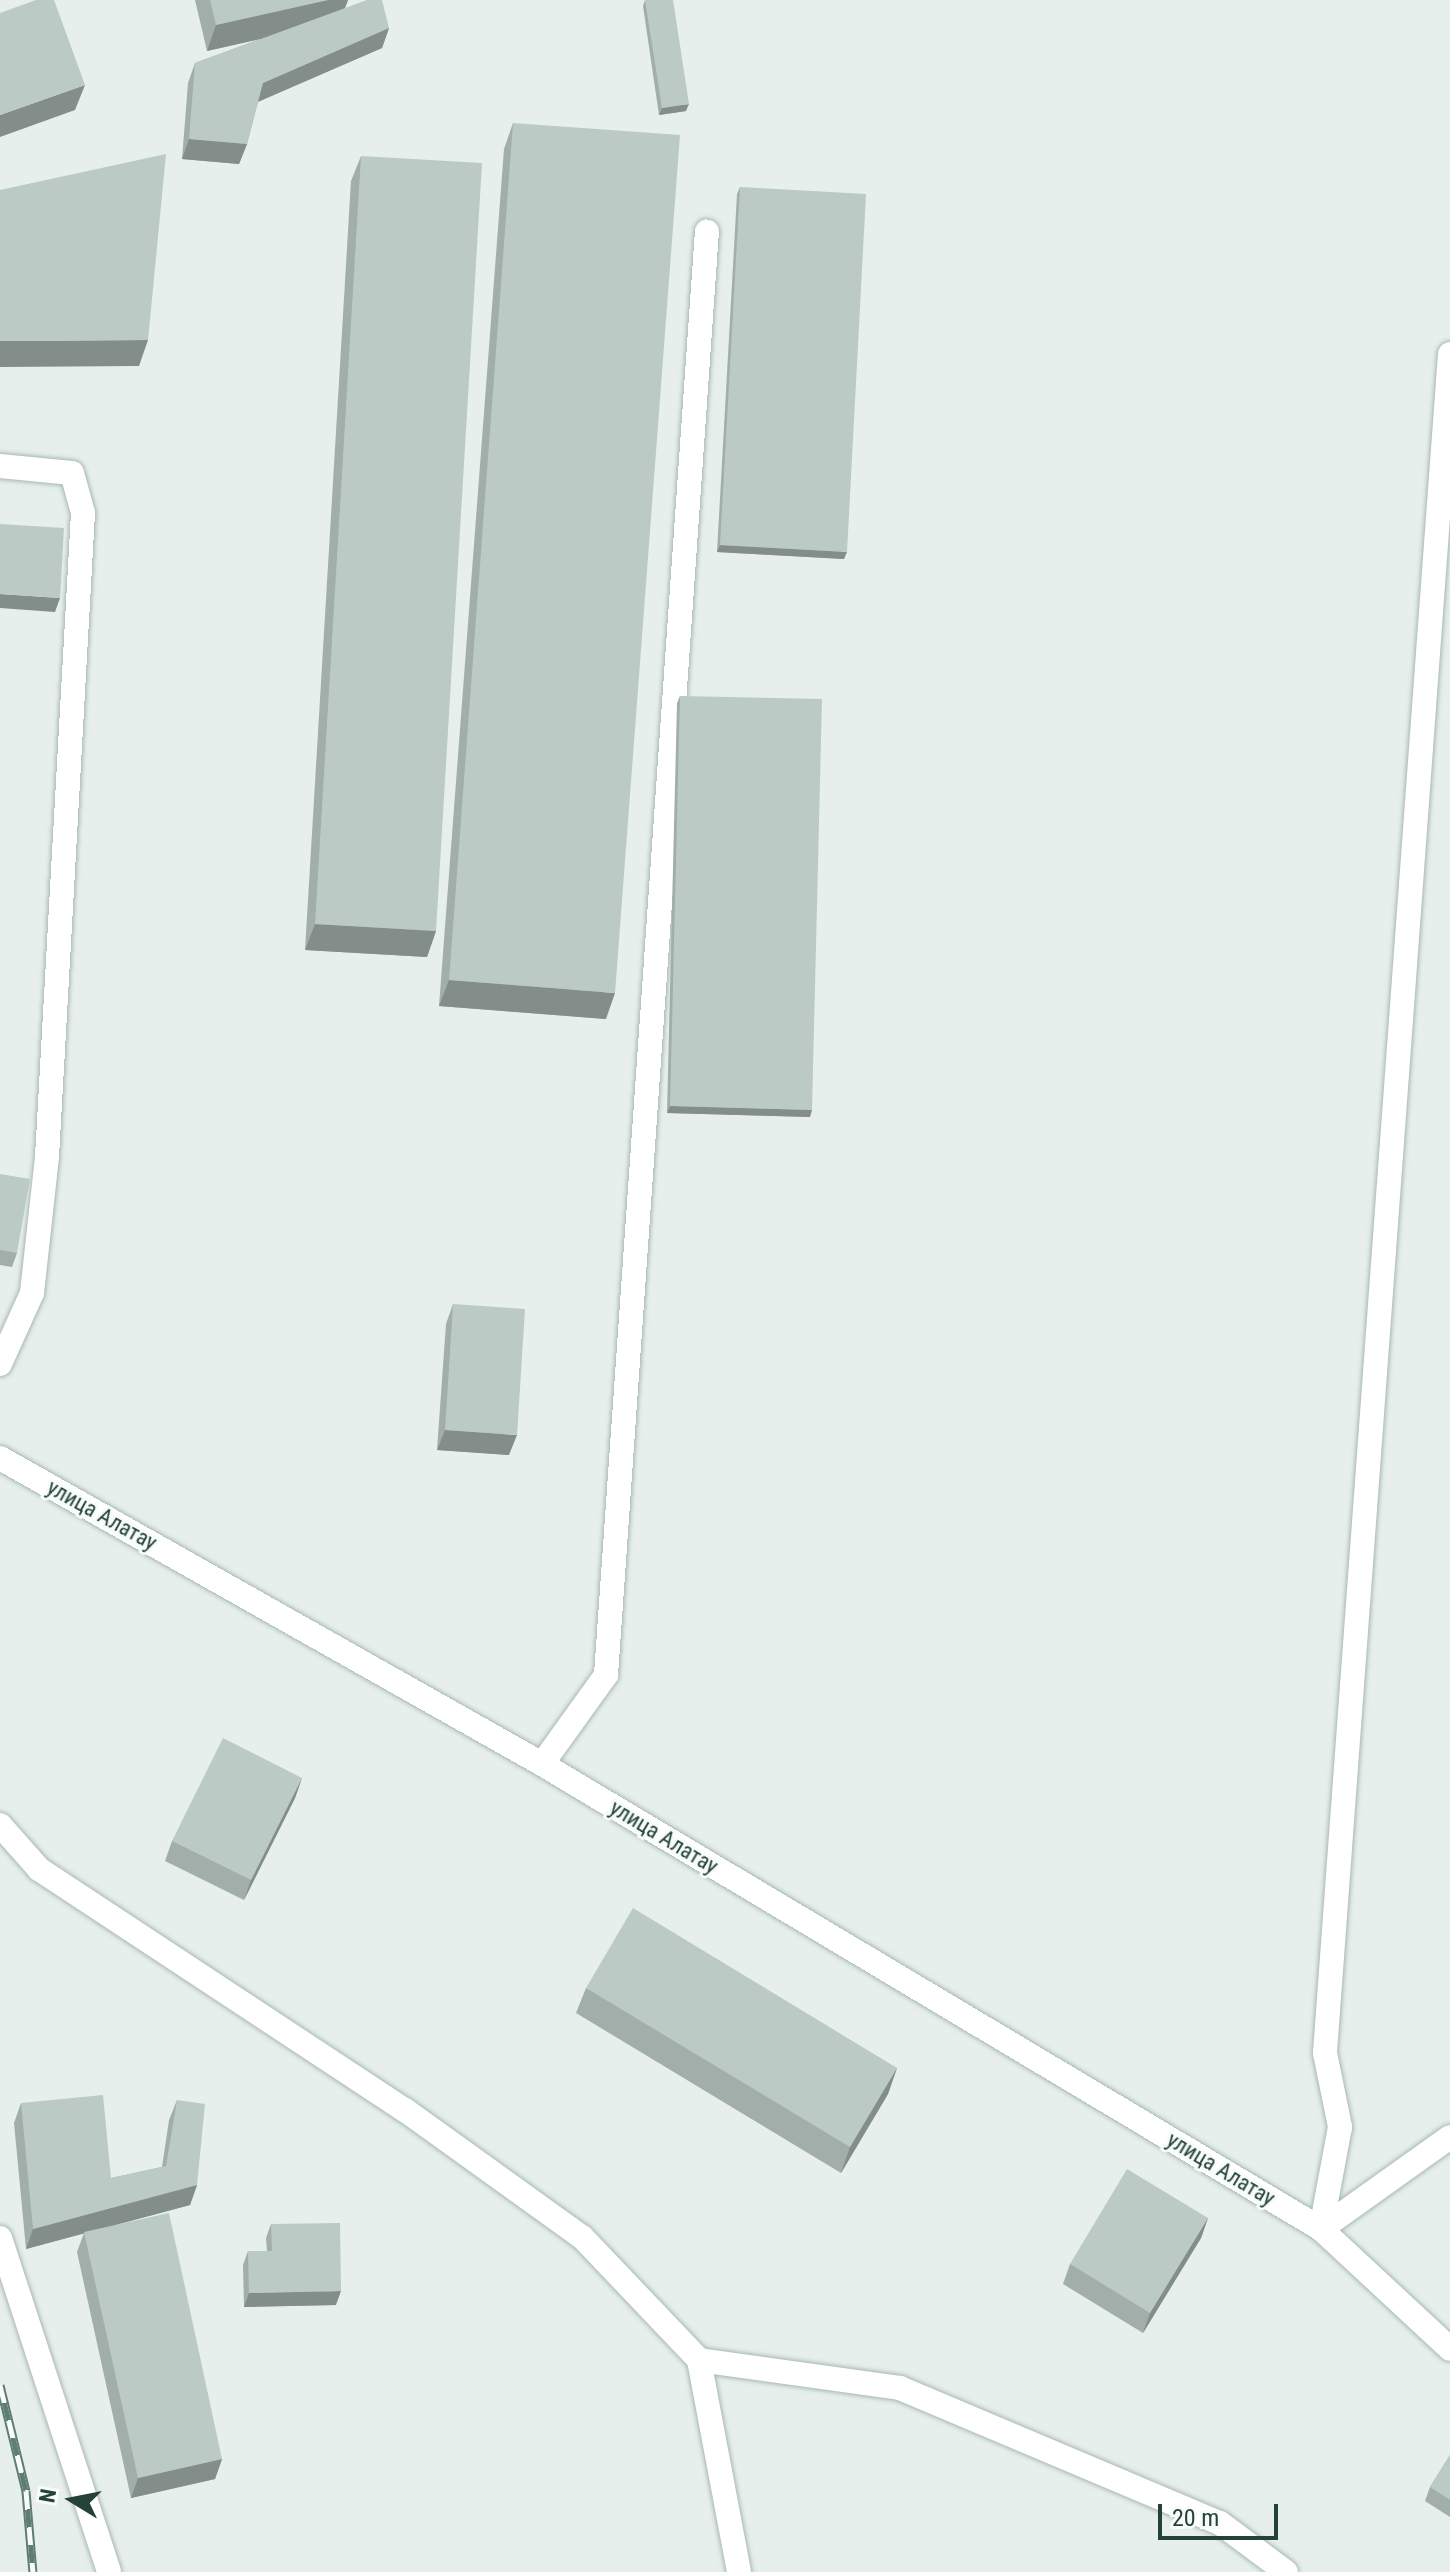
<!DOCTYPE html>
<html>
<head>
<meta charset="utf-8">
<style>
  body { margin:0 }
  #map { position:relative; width:1450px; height:2572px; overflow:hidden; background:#e6efeb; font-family:"Roboto Condensed",sans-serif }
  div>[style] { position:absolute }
  .roads { filter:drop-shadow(0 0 2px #a8b8b2) drop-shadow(0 0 2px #a8b8b2) }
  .minor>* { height:24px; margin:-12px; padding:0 12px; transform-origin:12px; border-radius:12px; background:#fff }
  .rail>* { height:9px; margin-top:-4.5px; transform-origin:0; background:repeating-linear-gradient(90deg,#f7fbf9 0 18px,#5f7d75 0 36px); box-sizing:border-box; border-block:2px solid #5f7d75 }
  .wall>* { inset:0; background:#a1aea9 }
  .shaded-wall>* { inset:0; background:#838d89 }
  .building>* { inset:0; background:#bbcac4 }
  span { translate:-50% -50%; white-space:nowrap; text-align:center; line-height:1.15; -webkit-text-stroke:6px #f7fbf9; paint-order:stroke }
  .street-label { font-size:22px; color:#24423a }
  .north { position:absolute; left:32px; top:2460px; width:80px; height:80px; -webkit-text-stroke:6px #f7fbf9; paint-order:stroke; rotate:280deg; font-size:22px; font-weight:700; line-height:32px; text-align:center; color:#24423a }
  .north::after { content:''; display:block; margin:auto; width:28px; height:36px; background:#24423a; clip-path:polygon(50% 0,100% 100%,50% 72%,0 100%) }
  .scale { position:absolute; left:1158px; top:2504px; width:120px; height:36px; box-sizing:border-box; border:4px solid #24423a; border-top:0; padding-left:10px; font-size:24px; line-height:28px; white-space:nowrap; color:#24423a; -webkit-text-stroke:6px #f7fbf9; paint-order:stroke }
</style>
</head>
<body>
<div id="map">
  <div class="roads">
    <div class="minor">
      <div style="left:1450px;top:354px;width:1704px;rotate:94.21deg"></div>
      <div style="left:1325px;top:2053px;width:76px;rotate:78.5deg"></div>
      <div style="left:1340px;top:2127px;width:104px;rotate:100.6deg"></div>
      <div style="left:1321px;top:2229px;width:176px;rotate:42.9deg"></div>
      <div style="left:0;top:466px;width:72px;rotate:5.6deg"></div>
      <div style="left:72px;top:473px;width:41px;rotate:74.6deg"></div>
      <div style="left:83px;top:513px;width:645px;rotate:93.2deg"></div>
      <div style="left:47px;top:1157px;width:137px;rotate:96.3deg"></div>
      <div style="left:32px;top:1293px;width:78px;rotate:114.3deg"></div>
      <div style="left:0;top:1458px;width:622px;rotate:29.45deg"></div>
      <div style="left:542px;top:1764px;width:907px;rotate:30.83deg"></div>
      <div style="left:1321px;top:2229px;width:158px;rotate:-35.5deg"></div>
      <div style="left:542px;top:1764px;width:110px;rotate:-54.3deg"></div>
      <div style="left:606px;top:1675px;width:1447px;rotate:-86deg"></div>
      <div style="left:0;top:1825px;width:59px;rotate:48.4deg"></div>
      <div style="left:39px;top:1869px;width:438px;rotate:33.4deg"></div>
      <div style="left:405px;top:2110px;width:218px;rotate:35.7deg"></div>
      <div style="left:582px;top:2237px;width:170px;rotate:46.4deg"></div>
      <div style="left:699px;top:2360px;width:216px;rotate:79.3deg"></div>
      <div style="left:0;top:2238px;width:351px;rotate:71.9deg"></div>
      <div style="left:699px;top:2360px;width:203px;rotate:7.9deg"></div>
      <div style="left:900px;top:2388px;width:347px;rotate:22.9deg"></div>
      <div style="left:1220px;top:2523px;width:82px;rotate:36.6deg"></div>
    </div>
  </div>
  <div class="rail">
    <div style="left:0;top:2385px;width:109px;rotate:76.2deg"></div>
    <div style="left:26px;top:2491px;width:81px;rotate:85.1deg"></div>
  </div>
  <div class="wall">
    <div style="clip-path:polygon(195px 0,348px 0,345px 8px,389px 28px,382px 48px,258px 102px,247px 144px,239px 164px,182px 159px,188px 83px,195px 63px,263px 38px,207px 51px)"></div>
    <div style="clip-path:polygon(645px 0,686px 111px,659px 115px,643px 6px)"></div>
    <div style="clip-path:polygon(513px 123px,606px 1019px,439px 1006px,504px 149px)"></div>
    <div style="clip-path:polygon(361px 156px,436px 931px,427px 957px,305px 950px,351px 181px)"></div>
    <div style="clip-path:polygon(740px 187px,844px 559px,717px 552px,737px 194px)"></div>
    <div style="clip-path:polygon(680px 696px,810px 1117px,667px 1113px,677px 703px)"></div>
    <div style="clip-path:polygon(0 1174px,17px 1253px,12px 1267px,0 1265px)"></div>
    <div style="clip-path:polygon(453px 1304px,509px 1455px,437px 1450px,446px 1324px)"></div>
    <div style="clip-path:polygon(302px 1778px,295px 1798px,244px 1900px,165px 1861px,172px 1841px)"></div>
    <div style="clip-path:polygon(586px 1988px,897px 2068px,888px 2094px,841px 2173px,576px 2013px)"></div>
    <div style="clip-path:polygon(177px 2100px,197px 2185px,190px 2205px,115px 2225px,222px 2459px,215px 2479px,131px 2498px,77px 2252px,84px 2233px,26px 2249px,14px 2123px,21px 2103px,111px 2178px,162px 2167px,169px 2120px)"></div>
    <div style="clip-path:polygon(1208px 2218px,1201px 2238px,1143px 2333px,1063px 2284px,1070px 2264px)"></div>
    <div style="clip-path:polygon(271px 2224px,336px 2305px,244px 2307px,243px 2265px,248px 2251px,267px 2251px,266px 2238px)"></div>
    <div style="clip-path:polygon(1450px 2455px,1450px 2517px,1425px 2501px,1430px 2487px)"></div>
  </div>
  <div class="shaded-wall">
    <div style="clip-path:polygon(328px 0,348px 0,340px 21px,207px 51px,216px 25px)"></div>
    <div style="clip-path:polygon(389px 28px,382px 48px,255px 103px,263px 83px)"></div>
    <div style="clip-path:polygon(85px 85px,75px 110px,0 137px,0 115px)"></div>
    <div style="clip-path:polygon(689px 104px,686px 111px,659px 115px,662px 108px)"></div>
    <div style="clip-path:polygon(189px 139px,247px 144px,239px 164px,182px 159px)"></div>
    <div style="clip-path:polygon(148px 340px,139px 366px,0 367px,0 341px)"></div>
    <div style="clip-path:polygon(720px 545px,847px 552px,844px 559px,717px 552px)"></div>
    <div style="clip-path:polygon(0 594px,60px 598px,55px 612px,0 608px)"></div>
    <div style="clip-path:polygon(315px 924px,436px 931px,427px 957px,305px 950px)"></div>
    <div style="clip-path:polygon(449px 980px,615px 993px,606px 1019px,439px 1006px)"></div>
    <div style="clip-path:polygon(670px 1106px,812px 1110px,810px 1117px,667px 1113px)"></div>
    <div style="clip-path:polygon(445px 1430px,517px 1435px,509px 1455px,437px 1450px)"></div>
    <div style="clip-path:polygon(302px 1778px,295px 1798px,244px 1900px,251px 1880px)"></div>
    <div style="clip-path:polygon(897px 2068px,888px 2094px,841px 2173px,850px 2147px)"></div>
    <div style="clip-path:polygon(197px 2185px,190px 2205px,26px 2249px,33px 2229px)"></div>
    <div style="clip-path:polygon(1208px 2218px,1201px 2238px,1143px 2333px,1150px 2313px)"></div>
    <div style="clip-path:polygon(341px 2291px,336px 2305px,244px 2307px,249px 2293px)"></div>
    <div style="clip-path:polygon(222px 2459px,215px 2479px,131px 2498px,138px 2478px)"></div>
  </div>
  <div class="building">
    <div style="clip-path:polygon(36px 0,54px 0,85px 85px,0 115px,0 13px)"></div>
    <div style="clip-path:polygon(210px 0,328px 0,216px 25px)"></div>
    <div style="clip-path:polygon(367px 0,382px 0,389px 28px,263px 83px,247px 144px,189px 139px,195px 63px)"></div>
    <div style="clip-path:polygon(645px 0,673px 0,689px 104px,662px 108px)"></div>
    <div style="clip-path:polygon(513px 123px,680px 135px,615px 993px,449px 980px)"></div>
    <div style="clip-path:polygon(166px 154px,148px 340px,0 341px,0 190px)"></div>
    <div style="clip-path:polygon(361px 156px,482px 163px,436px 931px,315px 924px)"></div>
    <div style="clip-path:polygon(740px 187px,866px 194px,847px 552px,720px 545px)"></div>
    <div style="clip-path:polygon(0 524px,64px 528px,60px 598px,0 594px)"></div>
    <div style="clip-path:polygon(680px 696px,822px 699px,812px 1110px,670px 1106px)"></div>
    <div style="clip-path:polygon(0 1174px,30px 1179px,17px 1253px,0 1250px)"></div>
    <div style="clip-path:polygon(453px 1304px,525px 1309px,517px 1435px,445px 1430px)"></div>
    <div style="clip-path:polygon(223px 1738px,302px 1778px,251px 1880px,172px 1841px)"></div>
    <div style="clip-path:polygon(633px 1908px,897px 2068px,850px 2147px,586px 1988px)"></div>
    <div style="clip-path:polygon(103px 2095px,111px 2178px,166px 2166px,177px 2100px,205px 2104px,197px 2185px,33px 2229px,21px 2103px)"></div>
    <div style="clip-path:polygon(1127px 2169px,1208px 2218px,1150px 2313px,1070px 2264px)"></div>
    <div style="clip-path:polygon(169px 2213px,222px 2459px,138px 2478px,84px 2232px)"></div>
    <div style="clip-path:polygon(340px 2223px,341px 2291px,249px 2293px,248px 2251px,272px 2251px,271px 2224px)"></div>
    <div style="clip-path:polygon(1450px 2455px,1450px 2500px,1430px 2487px)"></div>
  </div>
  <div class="street-label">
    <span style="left:102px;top:1515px;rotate:29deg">улица Алатау</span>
    <span style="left:664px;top:1837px;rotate:31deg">улица Алатау</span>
    <span style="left:1221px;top:2169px;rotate:31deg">улица Алатау</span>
  </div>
  <div class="north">N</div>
  <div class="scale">20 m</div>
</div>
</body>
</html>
